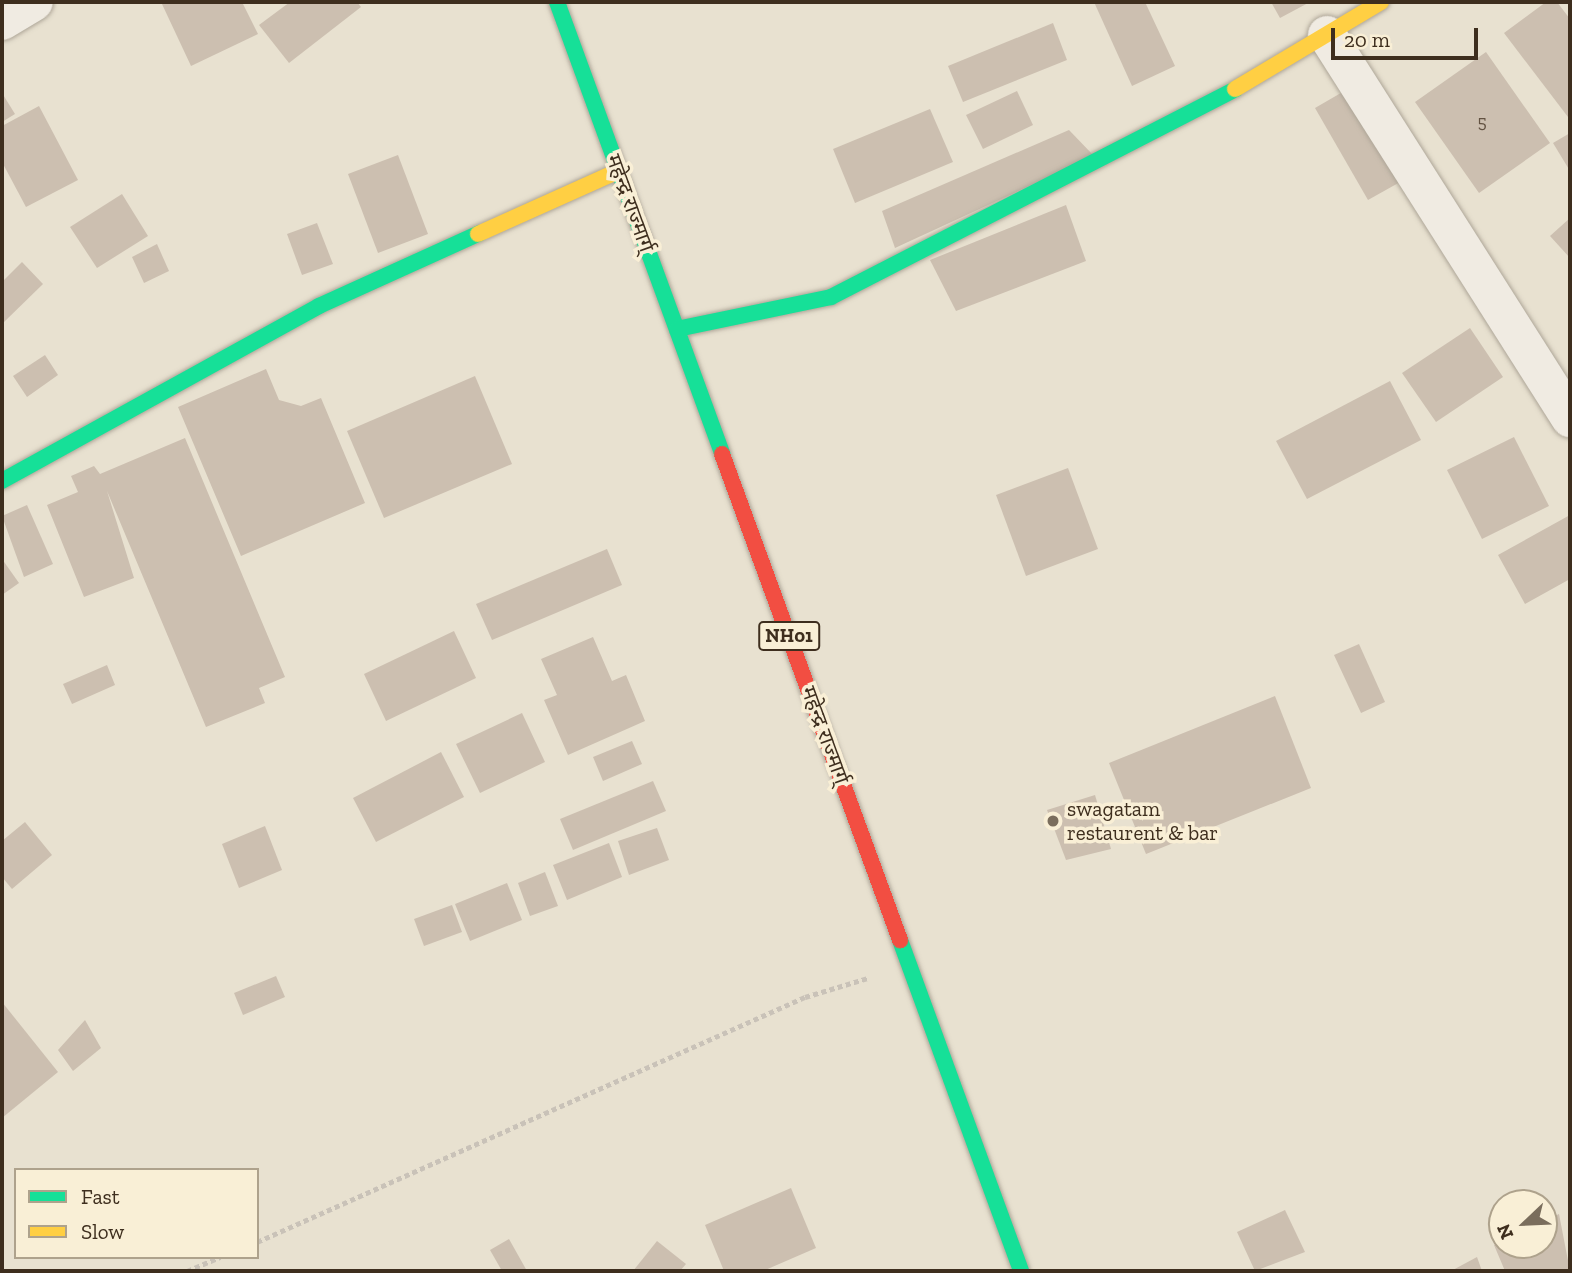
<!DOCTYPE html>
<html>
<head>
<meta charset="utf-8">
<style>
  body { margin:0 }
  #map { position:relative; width:1572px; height:1273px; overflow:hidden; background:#e8e1d0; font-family:"Zilla Slab","Noto Sans Devanagari",serif }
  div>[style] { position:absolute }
  .building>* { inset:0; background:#ccbfb0 }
  .path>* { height:4.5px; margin-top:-2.25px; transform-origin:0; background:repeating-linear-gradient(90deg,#c9c2b8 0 5px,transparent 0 8.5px) }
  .roads { filter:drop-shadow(0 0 2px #aea698) drop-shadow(0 0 2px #aea698) }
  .street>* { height:38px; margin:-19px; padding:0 19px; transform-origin:19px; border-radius:19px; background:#f0ebe2 }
  .fast>* { height:16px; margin:-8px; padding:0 8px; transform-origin:8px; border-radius:8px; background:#16e098 }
  .slow>* { height:16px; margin:-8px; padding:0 8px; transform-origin:8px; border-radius:8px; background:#ffcf43 }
  .jam>* { height:16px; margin:-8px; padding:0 8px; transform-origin:8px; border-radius:8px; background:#f24e42 }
  .dots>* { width:19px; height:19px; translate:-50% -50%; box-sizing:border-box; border:4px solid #f9efd6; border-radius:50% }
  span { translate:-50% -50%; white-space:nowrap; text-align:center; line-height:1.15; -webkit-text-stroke:7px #f9efd6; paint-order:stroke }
  .number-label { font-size:18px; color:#625242 }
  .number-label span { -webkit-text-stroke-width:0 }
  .shield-label span { padding:2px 5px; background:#f9efd6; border:2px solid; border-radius:5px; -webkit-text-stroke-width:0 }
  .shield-label { font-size:19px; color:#3e2e1e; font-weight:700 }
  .street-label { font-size:21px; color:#3e2e1e }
  .poi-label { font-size:21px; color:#3e2e1e }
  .left { translate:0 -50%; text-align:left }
  .frame { position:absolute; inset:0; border:4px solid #3e2e1e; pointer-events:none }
  .legend { position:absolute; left:14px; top:1168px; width:245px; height:91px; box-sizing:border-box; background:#f9efd6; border:2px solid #aea28c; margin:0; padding:9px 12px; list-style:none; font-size:21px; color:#3e2e1e }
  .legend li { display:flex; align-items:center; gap:14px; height:35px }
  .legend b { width:35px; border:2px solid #aea28c }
  .north { position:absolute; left:1488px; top:1189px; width:70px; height:70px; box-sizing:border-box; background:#f9efd6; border:2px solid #aea28c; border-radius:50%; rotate:247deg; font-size:19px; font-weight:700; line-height:28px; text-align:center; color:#3e2e1e }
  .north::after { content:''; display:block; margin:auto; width:24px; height:32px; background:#7a6d5c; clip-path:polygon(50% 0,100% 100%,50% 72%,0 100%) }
  .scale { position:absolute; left:1331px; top:28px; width:147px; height:32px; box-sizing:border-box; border:4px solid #3e2e1e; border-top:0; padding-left:9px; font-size:21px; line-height:24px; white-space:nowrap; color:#3e2e1e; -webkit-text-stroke:5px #f9efd6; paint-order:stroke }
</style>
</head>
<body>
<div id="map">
  <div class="building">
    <div style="clip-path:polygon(161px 2px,242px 2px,258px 34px,191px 66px)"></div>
    <div style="clip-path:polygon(290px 2px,357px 2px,361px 7px,289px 63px,259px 25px)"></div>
    <div style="clip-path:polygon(1094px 2px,1145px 2px,1175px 66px,1132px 86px)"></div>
    <div style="clip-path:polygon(1271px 2px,1310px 2px,1280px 18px)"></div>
    <div style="clip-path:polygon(1546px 2px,1557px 2px,1570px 19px,1568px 117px,1504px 33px)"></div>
    <div style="clip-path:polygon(1053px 23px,1067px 60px,963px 102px,948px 66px)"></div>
    <div style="clip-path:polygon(1486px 52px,1550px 143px,1479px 193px,1415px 102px)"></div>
    <div style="clip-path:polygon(1365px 79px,1418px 172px,1368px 200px,1315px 108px)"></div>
    <div style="clip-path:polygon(1017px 91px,1033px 125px,983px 149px,966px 115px)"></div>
    <div style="clip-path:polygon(2px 93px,15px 114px,2px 122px)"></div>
    <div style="clip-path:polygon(39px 106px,78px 180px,26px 207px,2px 162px,2px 126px)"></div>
    <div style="clip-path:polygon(930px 109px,953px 162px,855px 203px,833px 149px)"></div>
    <div style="clip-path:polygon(1069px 130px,1094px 156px,895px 248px,882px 211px)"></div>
    <div style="clip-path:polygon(1570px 133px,1570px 171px,1553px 143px)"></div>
    <div style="clip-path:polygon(398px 155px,428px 234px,378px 253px,348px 174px)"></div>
    <div style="clip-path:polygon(122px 194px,148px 236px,97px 268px,70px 227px)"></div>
    <div style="clip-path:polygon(1066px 205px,1086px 261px,956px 311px,930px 260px)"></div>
    <div style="clip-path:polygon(1570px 218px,1570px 258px,1550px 236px)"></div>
    <div style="clip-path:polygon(317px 223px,333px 264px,302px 275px,287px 234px)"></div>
    <div style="clip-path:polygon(157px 244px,169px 271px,144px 283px,132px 257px)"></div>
    <div style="clip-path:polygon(22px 262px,43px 284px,2px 324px,2px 282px)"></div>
    <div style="clip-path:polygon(1470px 328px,1503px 377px,1436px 422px,1402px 373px)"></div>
    <div style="clip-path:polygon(45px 355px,58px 375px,27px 397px,13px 376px)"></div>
    <div style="clip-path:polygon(266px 369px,279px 400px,301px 406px,321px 398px,365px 503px,241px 556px,178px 407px)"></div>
    <div style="clip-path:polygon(475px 376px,512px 464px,384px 518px,347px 431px)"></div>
    <div style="clip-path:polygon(1390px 381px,1421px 440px,1307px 499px,1276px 441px)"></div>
    <div style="clip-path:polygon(1514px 437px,1549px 506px,1482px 539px,1447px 470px)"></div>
    <div style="clip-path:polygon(185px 438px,285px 677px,259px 688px,265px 703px,206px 727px,107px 491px,134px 578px,84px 597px,47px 505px,78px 492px,71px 476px,94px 466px,100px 474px)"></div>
    <div style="clip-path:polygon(1068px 468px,1098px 549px,1026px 576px,996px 495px)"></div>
    <div style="clip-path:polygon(27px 505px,53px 564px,24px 577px,2px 516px)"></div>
    <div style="clip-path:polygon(1570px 515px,1570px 579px,1525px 604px,1498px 555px)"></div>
    <div style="clip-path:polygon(607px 549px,622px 585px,492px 640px,476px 604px)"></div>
    <div style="clip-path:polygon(2px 559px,19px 583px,2px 595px)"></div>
    <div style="clip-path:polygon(454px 631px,476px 678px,386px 721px,364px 674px)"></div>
    <div style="clip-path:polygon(593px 637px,612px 681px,626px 675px,645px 721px,568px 755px,544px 700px,557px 695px,541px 659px)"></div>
    <div style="clip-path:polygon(1359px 644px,1385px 702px,1361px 713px,1334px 655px)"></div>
    <div style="clip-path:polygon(107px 665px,115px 685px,72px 704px,63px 684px)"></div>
    <div style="clip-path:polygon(1275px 696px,1311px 788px,1146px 854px,1109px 763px)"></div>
    <div style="clip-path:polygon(522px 713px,545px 762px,480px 793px,456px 744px)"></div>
    <div style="clip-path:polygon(632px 741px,642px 764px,603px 781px,593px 757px)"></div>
    <div style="clip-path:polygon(441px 752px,464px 797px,376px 842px,353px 798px)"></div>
    <div style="clip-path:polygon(653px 781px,666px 811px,573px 850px,560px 819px)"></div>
    <div style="clip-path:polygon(1095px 795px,1111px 849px,1066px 860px,1047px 810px)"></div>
    <div style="clip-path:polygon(25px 822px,52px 855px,12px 889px,2px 877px,2px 841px)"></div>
    <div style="clip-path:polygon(265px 826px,282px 870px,239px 888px,222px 844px)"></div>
    <div style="clip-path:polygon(657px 828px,669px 860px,629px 875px,618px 841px)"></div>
    <div style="clip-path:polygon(609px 843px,622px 877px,567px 900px,553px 865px)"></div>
    <div style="clip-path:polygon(545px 872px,558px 906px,530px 916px,518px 883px)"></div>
    <div style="clip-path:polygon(507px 883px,522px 920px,470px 941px,455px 904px)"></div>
    <div style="clip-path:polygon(452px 905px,462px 932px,424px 946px,414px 919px)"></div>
    <div style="clip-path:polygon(276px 976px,285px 997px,243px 1015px,234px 993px)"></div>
    <div style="clip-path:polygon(2px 1002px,58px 1072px,2px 1118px)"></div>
    <div style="clip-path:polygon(85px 1020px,101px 1048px,73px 1071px,58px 1050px)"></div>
    <div style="clip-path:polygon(791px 1188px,816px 1248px,763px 1271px,724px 1271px,705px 1225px)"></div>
    <div style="clip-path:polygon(1285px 1210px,1305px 1252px,1255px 1271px,1237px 1232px)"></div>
    <div style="clip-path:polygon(1559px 1214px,1570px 1271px,1505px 1271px,1494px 1245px,1544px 1245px,1544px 1221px)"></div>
    <div style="clip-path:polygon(509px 1239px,527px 1271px,502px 1271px,490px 1250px)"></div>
    <div style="clip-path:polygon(657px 1241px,686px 1264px,680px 1271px,633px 1271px)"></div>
    <div style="clip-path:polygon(1477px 1257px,1482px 1271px,1451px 1271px)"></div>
  </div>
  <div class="path">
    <div style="left:257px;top:1242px;width:600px;rotate:-24.09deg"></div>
    <div style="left:805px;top:997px;width:66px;rotate:-16.8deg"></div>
    <div style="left:187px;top:1271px;width:36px;rotate:-23deg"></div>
  </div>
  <div class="roads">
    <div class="street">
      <div style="left:2px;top:21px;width:37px;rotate:-31deg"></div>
      <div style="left:1327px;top:35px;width:454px;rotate:57.6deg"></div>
    </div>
    <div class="fast">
      <div style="left:557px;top:2px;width:481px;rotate:69.9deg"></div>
      <div style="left:677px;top:329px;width:157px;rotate:-11.7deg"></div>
      <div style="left:831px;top:297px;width:454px;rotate:-27.2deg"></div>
      <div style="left:2px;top:481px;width:362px;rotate:-28.9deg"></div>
      <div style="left:319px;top:306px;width:175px;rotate:-24.4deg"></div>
      <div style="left:900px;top:940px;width:352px;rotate:69.9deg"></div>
    </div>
    <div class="slow">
      <div style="left:1235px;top:89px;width:170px;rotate:-30.8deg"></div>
      <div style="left:478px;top:234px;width:154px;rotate:-24.2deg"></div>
    </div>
    <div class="jam">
      <div style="left:722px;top:454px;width:518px;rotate:69.88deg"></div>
    </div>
  </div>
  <div class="dots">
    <div style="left:1053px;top:821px;background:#7a6d5c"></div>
  </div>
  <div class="number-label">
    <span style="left:1482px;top:122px">5</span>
  </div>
  <div class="shield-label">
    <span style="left:789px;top:636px">NH01</span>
  </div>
  <div class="street-label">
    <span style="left:630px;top:203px;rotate:70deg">महेन्द्र राज्मार्ग्</span>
    <span style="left:825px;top:735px;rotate:70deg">महेन्द्र राज्मार्ग्</span>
  </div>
  <div class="poi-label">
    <span class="left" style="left:1067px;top:821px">swagatam<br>restaurent &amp; bar</span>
  </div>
  <div class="frame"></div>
  <ul class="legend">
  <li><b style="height:9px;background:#16e098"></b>Fast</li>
  <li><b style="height:9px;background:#ffcf43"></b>Slow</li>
  </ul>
  <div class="north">N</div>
  <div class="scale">20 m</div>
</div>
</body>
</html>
